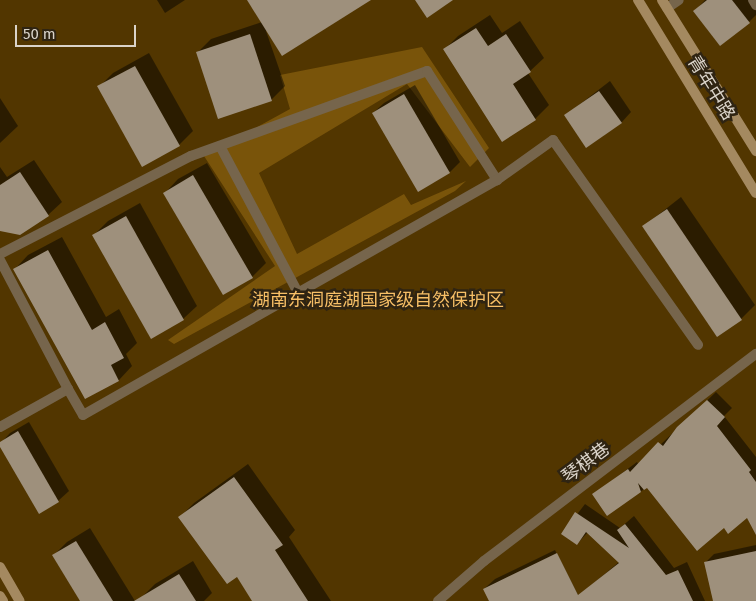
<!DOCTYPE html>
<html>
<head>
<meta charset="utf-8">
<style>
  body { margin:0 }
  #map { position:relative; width:756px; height:601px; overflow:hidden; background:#2f2412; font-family:"Fira Sans","Noto Sans SC",sans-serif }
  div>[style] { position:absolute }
  .green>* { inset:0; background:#523600 }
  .forest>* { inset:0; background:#79540a }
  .shadow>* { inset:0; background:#0007 }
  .building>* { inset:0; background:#9e907c }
  .minor>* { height:10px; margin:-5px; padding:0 5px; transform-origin:5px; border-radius:5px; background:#76654c }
  .secondary>* { height:10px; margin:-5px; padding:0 5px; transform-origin:5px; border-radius:5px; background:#a48960 }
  span { translate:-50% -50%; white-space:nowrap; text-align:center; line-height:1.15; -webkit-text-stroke:5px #2f2412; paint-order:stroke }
  .street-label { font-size:18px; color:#dad3c9 }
  .park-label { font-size:18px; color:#f7bf66 }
  .scale { position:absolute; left:15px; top:25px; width:121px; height:22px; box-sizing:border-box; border:2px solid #dad3c9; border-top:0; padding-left:6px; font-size:15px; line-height:18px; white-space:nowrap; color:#dad3c9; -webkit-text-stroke:4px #2f2412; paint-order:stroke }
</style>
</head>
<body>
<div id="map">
  <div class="green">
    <div style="clip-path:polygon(0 0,756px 0,756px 601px,0 601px)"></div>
  </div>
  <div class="forest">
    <div style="clip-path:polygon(422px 47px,489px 148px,470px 167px,407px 84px,259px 173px,297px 254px,404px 194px,411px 205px,466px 181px,455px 191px,174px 344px,168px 340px,275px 266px,204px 156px,290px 109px,280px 75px)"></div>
  </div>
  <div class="shadow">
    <div style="clip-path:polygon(157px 0,185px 0,165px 13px)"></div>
    <div style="clip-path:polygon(248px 0,367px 0,266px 31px,285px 86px,271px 100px,197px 53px,211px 39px,262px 22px)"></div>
    <div style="clip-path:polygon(705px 0,751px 0,756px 7px,756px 15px,749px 22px,695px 11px)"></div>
    <div style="clip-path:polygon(490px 15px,502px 33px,520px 21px,544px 58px,528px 73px,549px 105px,535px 119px,444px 50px,458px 36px)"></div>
    <div style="clip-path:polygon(149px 53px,193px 131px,179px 145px,99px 87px,113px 73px)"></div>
    <div style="clip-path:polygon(610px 81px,631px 112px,621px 123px,566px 115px)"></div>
    <div style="clip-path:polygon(415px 85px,460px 162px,450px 172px,373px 113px,384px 103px)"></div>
    <div style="clip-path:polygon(0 98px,18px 126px,0 143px)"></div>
    <div style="clip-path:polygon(34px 160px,62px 202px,48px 215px,0 229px,0 167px,7px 177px)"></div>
    <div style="clip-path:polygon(207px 163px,266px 263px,252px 277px,165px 193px,178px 179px)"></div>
    <div style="clip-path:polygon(681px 197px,755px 305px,741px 319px,644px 226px)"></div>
    <div style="clip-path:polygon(140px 203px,197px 306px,183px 319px,94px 235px,108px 221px)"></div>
    <div style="clip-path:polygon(62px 237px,106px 317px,119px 309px,137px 343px,126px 354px,132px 366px,119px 380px,86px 398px,15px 269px,28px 255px)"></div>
    <div style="clip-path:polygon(716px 392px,732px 408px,724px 416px,756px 457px,756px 532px,747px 516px,724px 526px,647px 487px,640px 492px,594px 494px,637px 462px,639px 465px)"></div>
    <div style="clip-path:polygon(29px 422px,69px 491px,58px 501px,0 444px,10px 433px)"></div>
    <div style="clip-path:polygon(248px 464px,295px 530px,289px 537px,331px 601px,253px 601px,237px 576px,180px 517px,194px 503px)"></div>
    <div style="clip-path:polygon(585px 504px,620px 528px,634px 516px,674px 568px,687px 562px,705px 601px,588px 601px,582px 593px,619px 562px,588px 532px,577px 544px,562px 534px)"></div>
    <div style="clip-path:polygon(90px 528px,135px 601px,81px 601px,53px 556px,67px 542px)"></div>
    <div style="clip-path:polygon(756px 545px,756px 601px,714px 601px,706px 562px,714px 554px)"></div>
    <div style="clip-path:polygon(555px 550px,581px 601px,490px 601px,484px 589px,495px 579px)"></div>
    <div style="clip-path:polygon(193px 561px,212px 593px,204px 601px,143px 601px,141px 598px,155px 584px)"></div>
  </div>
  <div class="building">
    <div style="clip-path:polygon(247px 0,371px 0,282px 56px)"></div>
    <div style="clip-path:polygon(415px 0,453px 0,427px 18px)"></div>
    <div style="clip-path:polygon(707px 0,732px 0,750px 23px,720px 46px,693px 11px)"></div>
    <div style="clip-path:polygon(476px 28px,488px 46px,506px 34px,531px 72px,513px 84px,536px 120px,502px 142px,443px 49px)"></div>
    <div style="clip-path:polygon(250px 34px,272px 101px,218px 119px,196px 52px)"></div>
    <div style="clip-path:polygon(135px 66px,180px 146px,142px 167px,97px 86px)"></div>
    <div style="clip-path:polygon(599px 91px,622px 123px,586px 148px,564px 115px)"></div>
    <div style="clip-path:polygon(404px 94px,450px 173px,418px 192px,372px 113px)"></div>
    <div style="clip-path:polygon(20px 172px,49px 216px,20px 235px,0 231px,0 185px)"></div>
    <div style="clip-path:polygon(193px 175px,253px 278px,223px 295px,163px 193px)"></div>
    <div style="clip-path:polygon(667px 209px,742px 320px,717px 337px,642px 226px)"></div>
    <div style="clip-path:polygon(126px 216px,184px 320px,151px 339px,92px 235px)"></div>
    <div style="clip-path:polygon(48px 250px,92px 330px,105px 322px,124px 358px,111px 365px,119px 381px,85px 399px,13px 269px)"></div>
    <div style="clip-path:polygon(707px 400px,725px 417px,717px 426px,751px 470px,749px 472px,756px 482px,756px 535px,747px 518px,728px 534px,724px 528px,697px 551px,647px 488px,644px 490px,638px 483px,641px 492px,607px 516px,592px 494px,628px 469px,630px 472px,658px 442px,663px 446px,677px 427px)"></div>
    <div style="clip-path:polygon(18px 431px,59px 502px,39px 514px,0 447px,0 442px)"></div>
    <div style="clip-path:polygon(234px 477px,283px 545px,275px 550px,308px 601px,252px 601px,237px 577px,227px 584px,178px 517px)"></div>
    <div style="clip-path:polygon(575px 512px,629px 548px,617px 530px,625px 524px,666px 575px,678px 570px,693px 601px,489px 601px,483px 589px,557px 553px,578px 595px,619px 563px,586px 532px,577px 545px,561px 534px)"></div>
    <div style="clip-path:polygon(76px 541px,113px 601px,80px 601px,52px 555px)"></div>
    <div style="clip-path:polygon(756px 551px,756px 601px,713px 601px,704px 562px)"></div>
    <div style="clip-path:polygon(179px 574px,196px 601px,134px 601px)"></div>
  </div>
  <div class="minor">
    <div style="left:753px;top:0;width:6px;rotate:59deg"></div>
    <div style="left:667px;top:8px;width:14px;rotate:-34deg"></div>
    <div style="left:220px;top:146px;width:166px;rotate:62deg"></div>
    <div style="left:0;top:254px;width:215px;rotate:-27.2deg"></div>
    <div style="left:191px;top:156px;width:251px;rotate:-19.8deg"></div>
    <div style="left:427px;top:71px;width:130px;rotate:57.3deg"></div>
    <div style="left:497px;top:180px;width:69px;rotate:-35.5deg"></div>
    <div style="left:553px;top:140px;width:251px;rotate:54.7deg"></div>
    <div style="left:0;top:260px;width:146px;rotate:62.2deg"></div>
    <div style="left:68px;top:389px;width:78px;rotate:150.8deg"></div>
    <div style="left:68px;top:389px;width:30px;rotate:60deg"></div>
    <div style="left:83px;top:415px;width:476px;rotate:-29.6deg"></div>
    <div style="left:438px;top:601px;width:61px;rotate:-41deg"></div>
    <div style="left:484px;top:561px;width:342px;rotate:-37.3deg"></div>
  </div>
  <div class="secondary">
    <div style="left:638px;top:0;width:226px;rotate:58.6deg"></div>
    <div style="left:662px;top:0;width:178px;rotate:58.1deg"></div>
    <div style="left:0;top:567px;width:39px;rotate:60deg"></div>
    <div style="left:0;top:596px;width:6px;rotate:59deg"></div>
  </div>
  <div class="street-label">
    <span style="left:711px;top:88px;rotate:58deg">青年中路</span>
    <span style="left:586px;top:463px;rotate:-37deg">琴棋巷</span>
  </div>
  <div class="park-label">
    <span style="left:378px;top:300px">湖南东洞庭湖国家级自然保护区</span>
  </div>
  <div class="scale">50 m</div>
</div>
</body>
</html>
